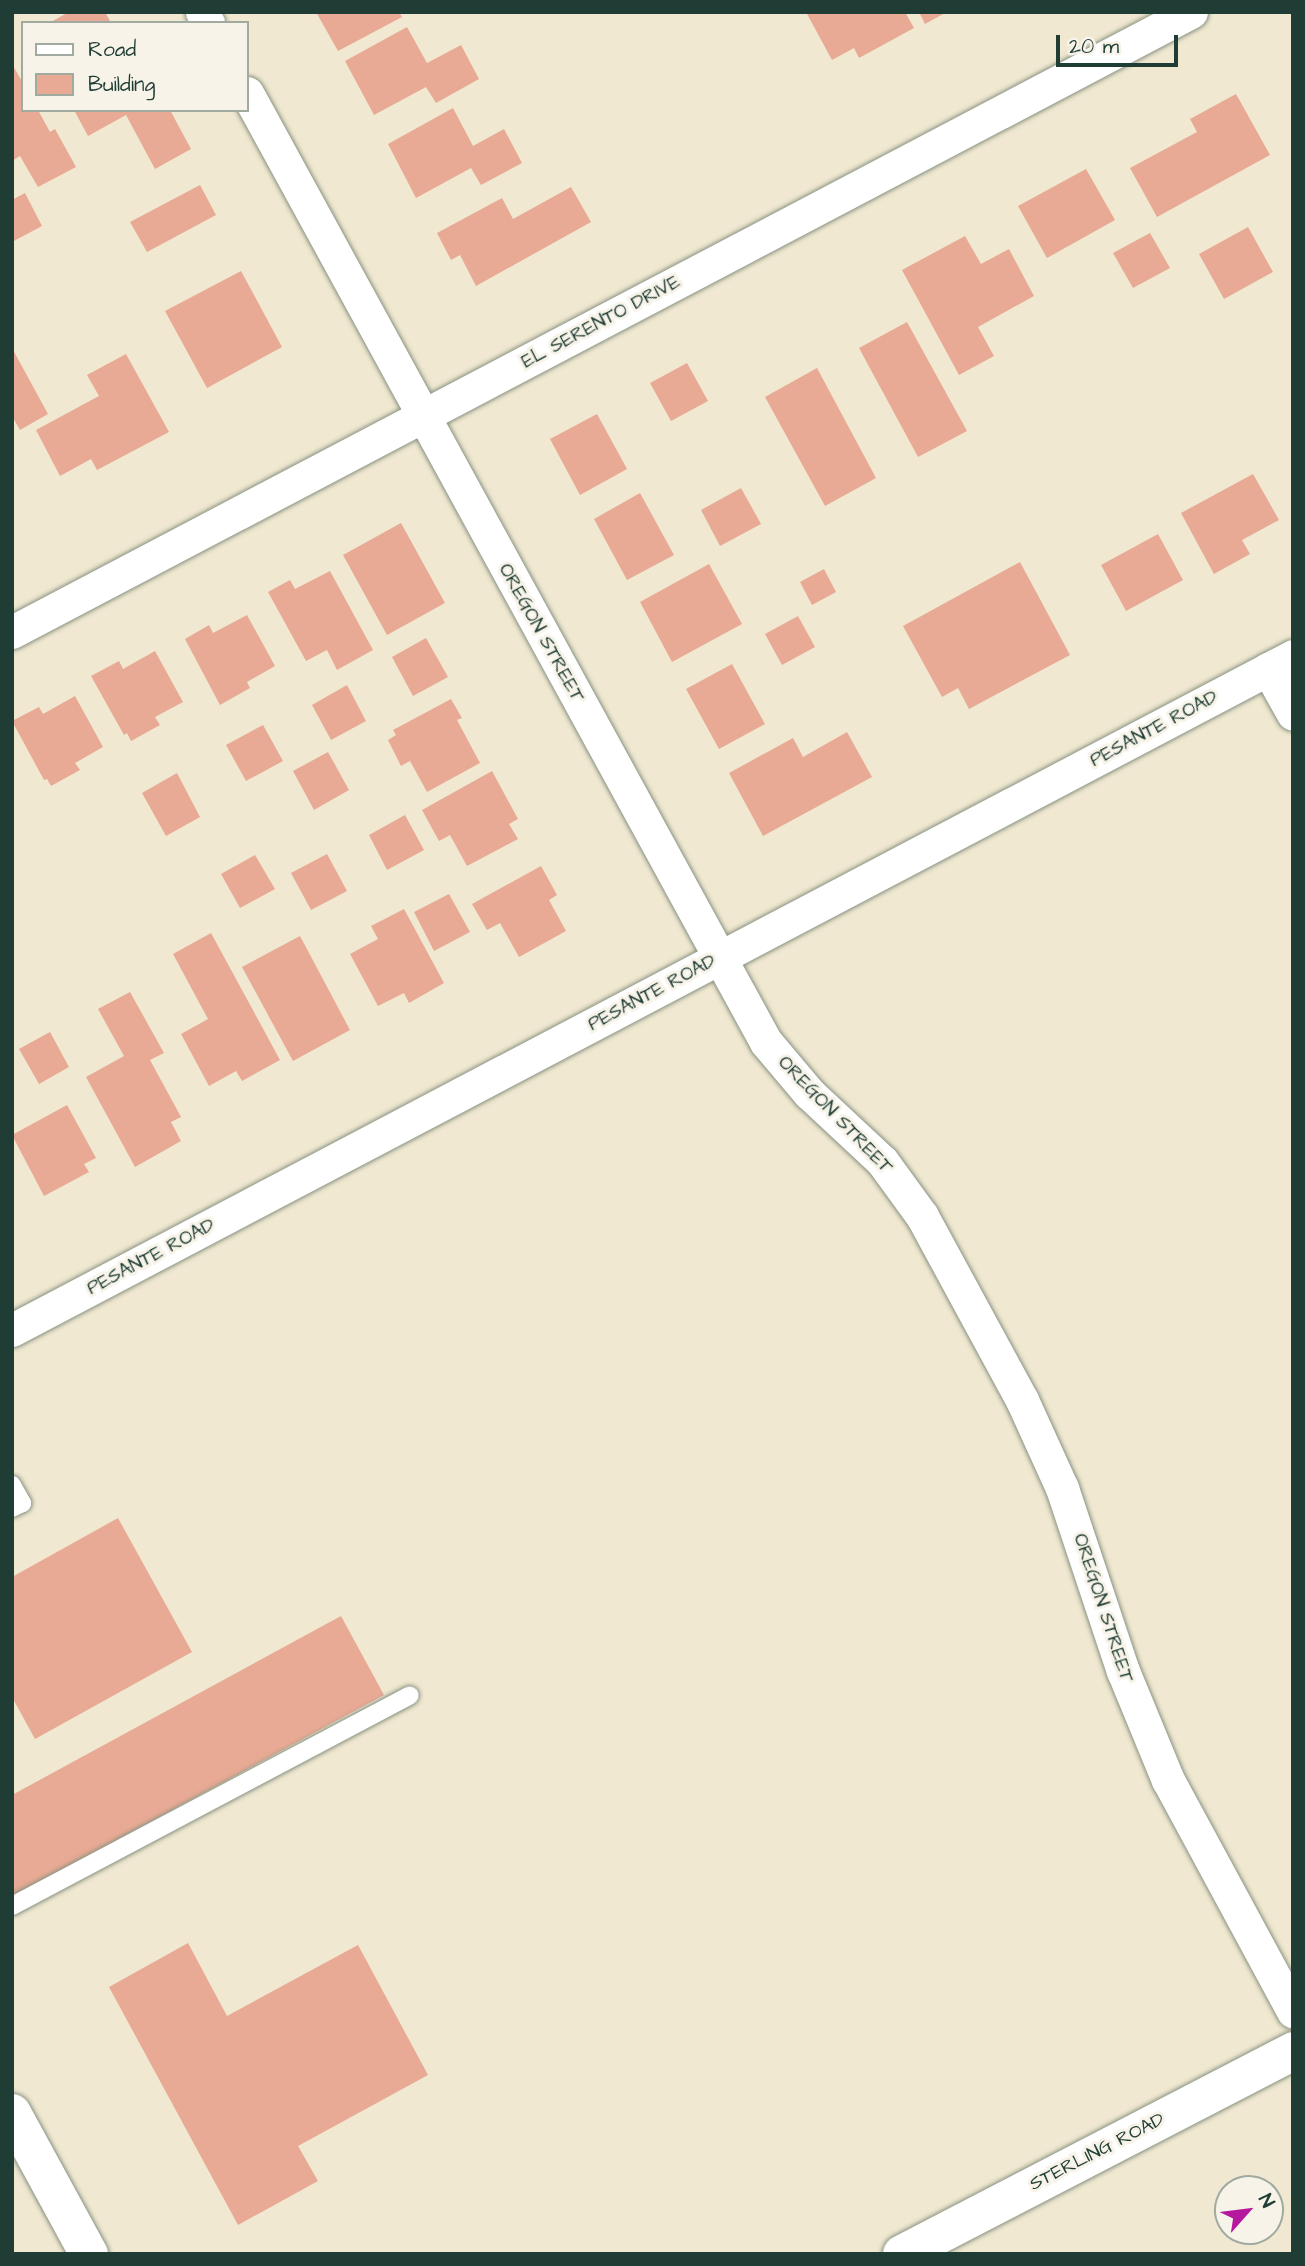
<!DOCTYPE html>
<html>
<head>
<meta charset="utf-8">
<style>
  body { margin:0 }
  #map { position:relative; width:1305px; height:2266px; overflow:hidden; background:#f0e8d0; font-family:"Architects Daughter",sans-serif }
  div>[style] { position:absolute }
  .building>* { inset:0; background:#e8aa94 }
  .roads { filter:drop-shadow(0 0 2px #889282) drop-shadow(0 0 2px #889282) }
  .service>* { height:18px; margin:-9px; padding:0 9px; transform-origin:9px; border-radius:9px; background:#fff }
  .minor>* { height:33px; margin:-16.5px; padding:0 16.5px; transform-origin:16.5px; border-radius:16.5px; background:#fff }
  .tertiary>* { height:38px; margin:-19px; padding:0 19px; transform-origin:19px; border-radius:19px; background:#fff }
  .secondary>* { height:38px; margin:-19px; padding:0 19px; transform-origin:19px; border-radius:19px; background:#fff }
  span { translate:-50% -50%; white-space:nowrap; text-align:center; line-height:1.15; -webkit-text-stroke:6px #f7f3e8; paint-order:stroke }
  .street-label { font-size:19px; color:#1f3d34 }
  .frame { position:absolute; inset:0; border:14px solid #1f3d34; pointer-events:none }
  .legend { position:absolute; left:21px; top:21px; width:228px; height:91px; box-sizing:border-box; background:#f7f3e8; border:2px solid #a1aaa0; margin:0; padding:9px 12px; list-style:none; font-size:21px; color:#1f3d34 }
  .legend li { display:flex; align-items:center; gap:14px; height:35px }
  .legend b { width:35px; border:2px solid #a1aaa0 }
  .north { position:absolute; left:1214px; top:2175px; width:70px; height:70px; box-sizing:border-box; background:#f7f3e8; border:2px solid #a1aaa0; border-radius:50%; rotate:62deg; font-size:19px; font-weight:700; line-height:28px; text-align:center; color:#1f3d34 }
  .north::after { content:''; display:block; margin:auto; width:24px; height:32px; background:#b5179e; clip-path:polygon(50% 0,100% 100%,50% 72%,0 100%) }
  .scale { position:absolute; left:1056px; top:35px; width:122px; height:32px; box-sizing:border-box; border:4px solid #1f3d34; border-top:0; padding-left:9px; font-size:21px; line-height:24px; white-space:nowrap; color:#1f3d34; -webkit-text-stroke:5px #f7f3e8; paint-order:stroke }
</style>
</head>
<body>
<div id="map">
  <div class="building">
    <div style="clip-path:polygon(69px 12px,105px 12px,111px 23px,49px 23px)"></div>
    <div style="clip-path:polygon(316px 12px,399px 12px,402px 17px,338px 51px)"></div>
    <div style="clip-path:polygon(806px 12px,905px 12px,914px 28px,859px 58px,854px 48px,832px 60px)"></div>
    <div style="clip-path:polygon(919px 12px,947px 12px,925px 24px)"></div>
    <div style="clip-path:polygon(407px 27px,427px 63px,461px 45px,479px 79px,436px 103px,426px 87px,374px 115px,345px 61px)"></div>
    <div style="clip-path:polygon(12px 64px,23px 83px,23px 110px,38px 110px,50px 132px,55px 129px,76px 167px,38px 187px,20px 156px,12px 161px)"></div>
    <div style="clip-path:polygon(1236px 94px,1270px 155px,1157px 217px,1130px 168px,1197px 132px,1190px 119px)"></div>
    <div style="clip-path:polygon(453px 108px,473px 146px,504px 129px,522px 163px,481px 185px,471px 168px,416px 198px,388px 144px)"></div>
    <div style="clip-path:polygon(74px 110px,170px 110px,191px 149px,155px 169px,126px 115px,88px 136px)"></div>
    <div style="clip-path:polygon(1086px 169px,1115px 220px,1047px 258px,1018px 206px)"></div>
    <div style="clip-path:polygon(200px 185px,216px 215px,147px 252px,130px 222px)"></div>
    <div style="clip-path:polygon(571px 187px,591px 222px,476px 286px,460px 255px,451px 260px,437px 233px,502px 198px,513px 219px)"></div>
    <div style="clip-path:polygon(25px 193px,42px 226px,12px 242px,12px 200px)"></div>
    <div style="clip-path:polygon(1248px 227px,1273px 272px,1224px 299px,1199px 254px)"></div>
    <div style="clip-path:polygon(1150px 233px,1170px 268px,1133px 288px,1113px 253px)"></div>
    <div style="clip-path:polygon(965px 236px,981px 264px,1009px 249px,1034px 296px,978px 327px,994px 356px,959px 375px,902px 270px)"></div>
    <div style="clip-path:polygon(241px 271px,282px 347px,207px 388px,165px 311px)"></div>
    <div style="clip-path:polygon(907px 322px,967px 431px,918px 457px,859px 348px)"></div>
    <div style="clip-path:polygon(12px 348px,48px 414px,20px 430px,12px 416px)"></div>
    <div style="clip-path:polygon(126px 354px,169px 432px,97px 470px,91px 459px,60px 476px,36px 430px,99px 396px,87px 375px)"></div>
    <div style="clip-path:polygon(687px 363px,708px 401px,671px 421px,650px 383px)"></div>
    <div style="clip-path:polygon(817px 368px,876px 478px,825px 506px,765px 397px)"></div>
    <div style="clip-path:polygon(597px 414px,627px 469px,580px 495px,550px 439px)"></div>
    <div style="clip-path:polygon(1253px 474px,1279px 520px,1242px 540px,1250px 554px,1214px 574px,1181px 513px)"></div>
    <div style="clip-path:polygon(741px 488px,761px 524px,720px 546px,701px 510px)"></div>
    <div style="clip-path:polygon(640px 493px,674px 555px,627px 580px,594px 519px)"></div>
    <div style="clip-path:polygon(401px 523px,445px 603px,387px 635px,343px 555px)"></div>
    <div style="clip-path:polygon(1158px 534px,1183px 580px,1126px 611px,1101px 565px)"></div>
    <div style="clip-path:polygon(1020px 562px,1070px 655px,969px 709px,958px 688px,942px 697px,903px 626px)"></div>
    <div style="clip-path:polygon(709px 564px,742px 624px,672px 662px,640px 602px)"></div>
    <div style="clip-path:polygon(824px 569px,836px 592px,812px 605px,800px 582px)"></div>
    <div style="clip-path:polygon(330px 571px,373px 650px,337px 670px,327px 650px,306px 661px,268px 592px,290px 580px,295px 589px)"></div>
    <div style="clip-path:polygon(247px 615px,275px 666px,247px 682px,250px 688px,220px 705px,185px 639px,209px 625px,213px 633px)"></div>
    <div style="clip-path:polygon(798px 616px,815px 647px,782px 665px,765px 634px)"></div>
    <div style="clip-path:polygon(426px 638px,448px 677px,413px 696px,392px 657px)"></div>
    <div style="clip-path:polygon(155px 651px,183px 702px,155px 717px,160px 725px,131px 741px,127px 733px,124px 735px,91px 676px,119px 661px,123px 669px)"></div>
    <div style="clip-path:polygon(732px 664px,765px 724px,719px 749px,686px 689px)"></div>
    <div style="clip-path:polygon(347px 685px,366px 721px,331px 740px,312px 705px)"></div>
    <div style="clip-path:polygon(75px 696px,103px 747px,75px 763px,80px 770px,51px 786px,47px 779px,44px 780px,12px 721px,39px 707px,43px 714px)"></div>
    <div style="clip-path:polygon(451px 699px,462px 718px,457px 720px,480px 763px,427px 792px,410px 761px,401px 766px,388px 740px,396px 735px,393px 730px)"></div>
    <div style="clip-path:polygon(263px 725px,283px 761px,246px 781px,226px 745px)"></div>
    <div style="clip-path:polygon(847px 732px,872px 777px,763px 836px,729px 773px,793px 738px,803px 757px)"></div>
    <div style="clip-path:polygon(328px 752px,349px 790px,314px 810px,293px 771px)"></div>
    <div style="clip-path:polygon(492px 771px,518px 819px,509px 824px,518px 839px,467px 866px,450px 835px,439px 841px,422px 810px)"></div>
    <div style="clip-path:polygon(177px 773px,200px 817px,166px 836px,142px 793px)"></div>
    <div style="clip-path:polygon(405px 815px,424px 850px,387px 870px,369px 835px)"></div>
    <div style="clip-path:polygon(327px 854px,347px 891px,311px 910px,291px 873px)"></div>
    <div style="clip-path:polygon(255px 855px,275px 889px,240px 908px,221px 874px)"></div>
    <div style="clip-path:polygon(541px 866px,557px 895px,549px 900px,566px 931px,519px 957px,500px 923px,487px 930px,472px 904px)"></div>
    <div style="clip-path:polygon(449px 894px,470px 932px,434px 951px,414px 912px)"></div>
    <div style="clip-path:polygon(404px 909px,444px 983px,409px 1003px,404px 993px,378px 1006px,350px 954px,378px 939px,371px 926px)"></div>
    <div style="clip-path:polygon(211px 933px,280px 1060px,242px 1081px,236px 1071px,209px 1086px,181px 1034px,208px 1019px,173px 954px)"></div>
    <div style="clip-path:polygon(300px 936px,350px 1030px,293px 1061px,242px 967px)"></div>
    <div style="clip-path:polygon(130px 992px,164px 1053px,150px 1060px,181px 1117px,171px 1122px,181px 1141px,135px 1167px,86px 1077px,124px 1056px,98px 1009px)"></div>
    <div style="clip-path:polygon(50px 1032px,69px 1067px,39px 1084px,19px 1049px)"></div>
    <div style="clip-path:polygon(67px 1105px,96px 1158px,84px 1164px,89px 1172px,44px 1196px,12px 1135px)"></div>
    <div style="clip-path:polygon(118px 1518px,192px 1652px,35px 1739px,12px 1697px,12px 1577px)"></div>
    <div style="clip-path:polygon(341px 1616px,384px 1695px,12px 1897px,12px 1795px)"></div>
    <div style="clip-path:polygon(188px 1943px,227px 2016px,358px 1945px,428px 2075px,298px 2146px,318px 2181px,238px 2225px,109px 1987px)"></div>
  </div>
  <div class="roads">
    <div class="service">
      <div style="left:12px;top:1485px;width:21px;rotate:61deg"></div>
      <div style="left:22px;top:1503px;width:11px;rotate:153deg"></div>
      <div style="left:12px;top:1906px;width:450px;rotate:-27.9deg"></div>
    </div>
    <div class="minor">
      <div style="left:202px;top:12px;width:13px;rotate:61deg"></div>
      <div style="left:247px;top:93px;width:1082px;rotate:61.33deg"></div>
      <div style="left:766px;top:1042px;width:67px;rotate:49.9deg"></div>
      <div style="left:809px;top:1093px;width:100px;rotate:43deg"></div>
      <div style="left:882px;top:1161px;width:68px;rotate:54deg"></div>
      <div style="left:922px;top:1216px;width:209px;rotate:61.5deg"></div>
      <div style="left:1022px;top:1400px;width:97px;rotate:65.6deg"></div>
      <div style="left:1062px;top:1488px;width:193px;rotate:71.6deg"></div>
      <div style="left:1123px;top:1671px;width:118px;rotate:67.6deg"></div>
      <div style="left:1168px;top:1780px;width:263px;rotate:61.6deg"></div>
      <div style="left:12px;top:632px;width:1332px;rotate:-27.74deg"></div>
      <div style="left:1268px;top:669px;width:51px;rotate:60.9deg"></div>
      <div style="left:12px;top:1330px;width:1447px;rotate:-27.75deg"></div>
    </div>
    <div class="tertiary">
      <div style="left:902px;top:2254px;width:441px;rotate:-27.4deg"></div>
    </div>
    <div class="secondary">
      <div style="left:12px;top:2113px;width:161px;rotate:61.4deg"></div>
    </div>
  </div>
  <div class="street-label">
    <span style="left:601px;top:322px;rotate:-28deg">EL SERENTO DRIVE</span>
    <span style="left:541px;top:633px;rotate:61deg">OREGON STREET</span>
    <span style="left:1154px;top:729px;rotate:-28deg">PESANTE ROAD</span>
    <span style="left:652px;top:993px;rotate:-28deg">PESANTE ROAD</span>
    <span style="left:835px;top:1115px;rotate:46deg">OREGON STREET</span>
    <span style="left:151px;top:1257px;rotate:-28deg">PESANTE ROAD</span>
    <span style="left:1103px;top:1608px;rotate:72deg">OREGON STREET</span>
    <span style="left:1097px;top:2152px;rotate:-27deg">STERLING ROAD</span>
  </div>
  <div class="frame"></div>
  <ul class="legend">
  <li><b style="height:9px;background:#fff"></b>Road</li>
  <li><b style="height:19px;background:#e8aa94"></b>Building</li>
  </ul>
  <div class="north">N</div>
  <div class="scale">20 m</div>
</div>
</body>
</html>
